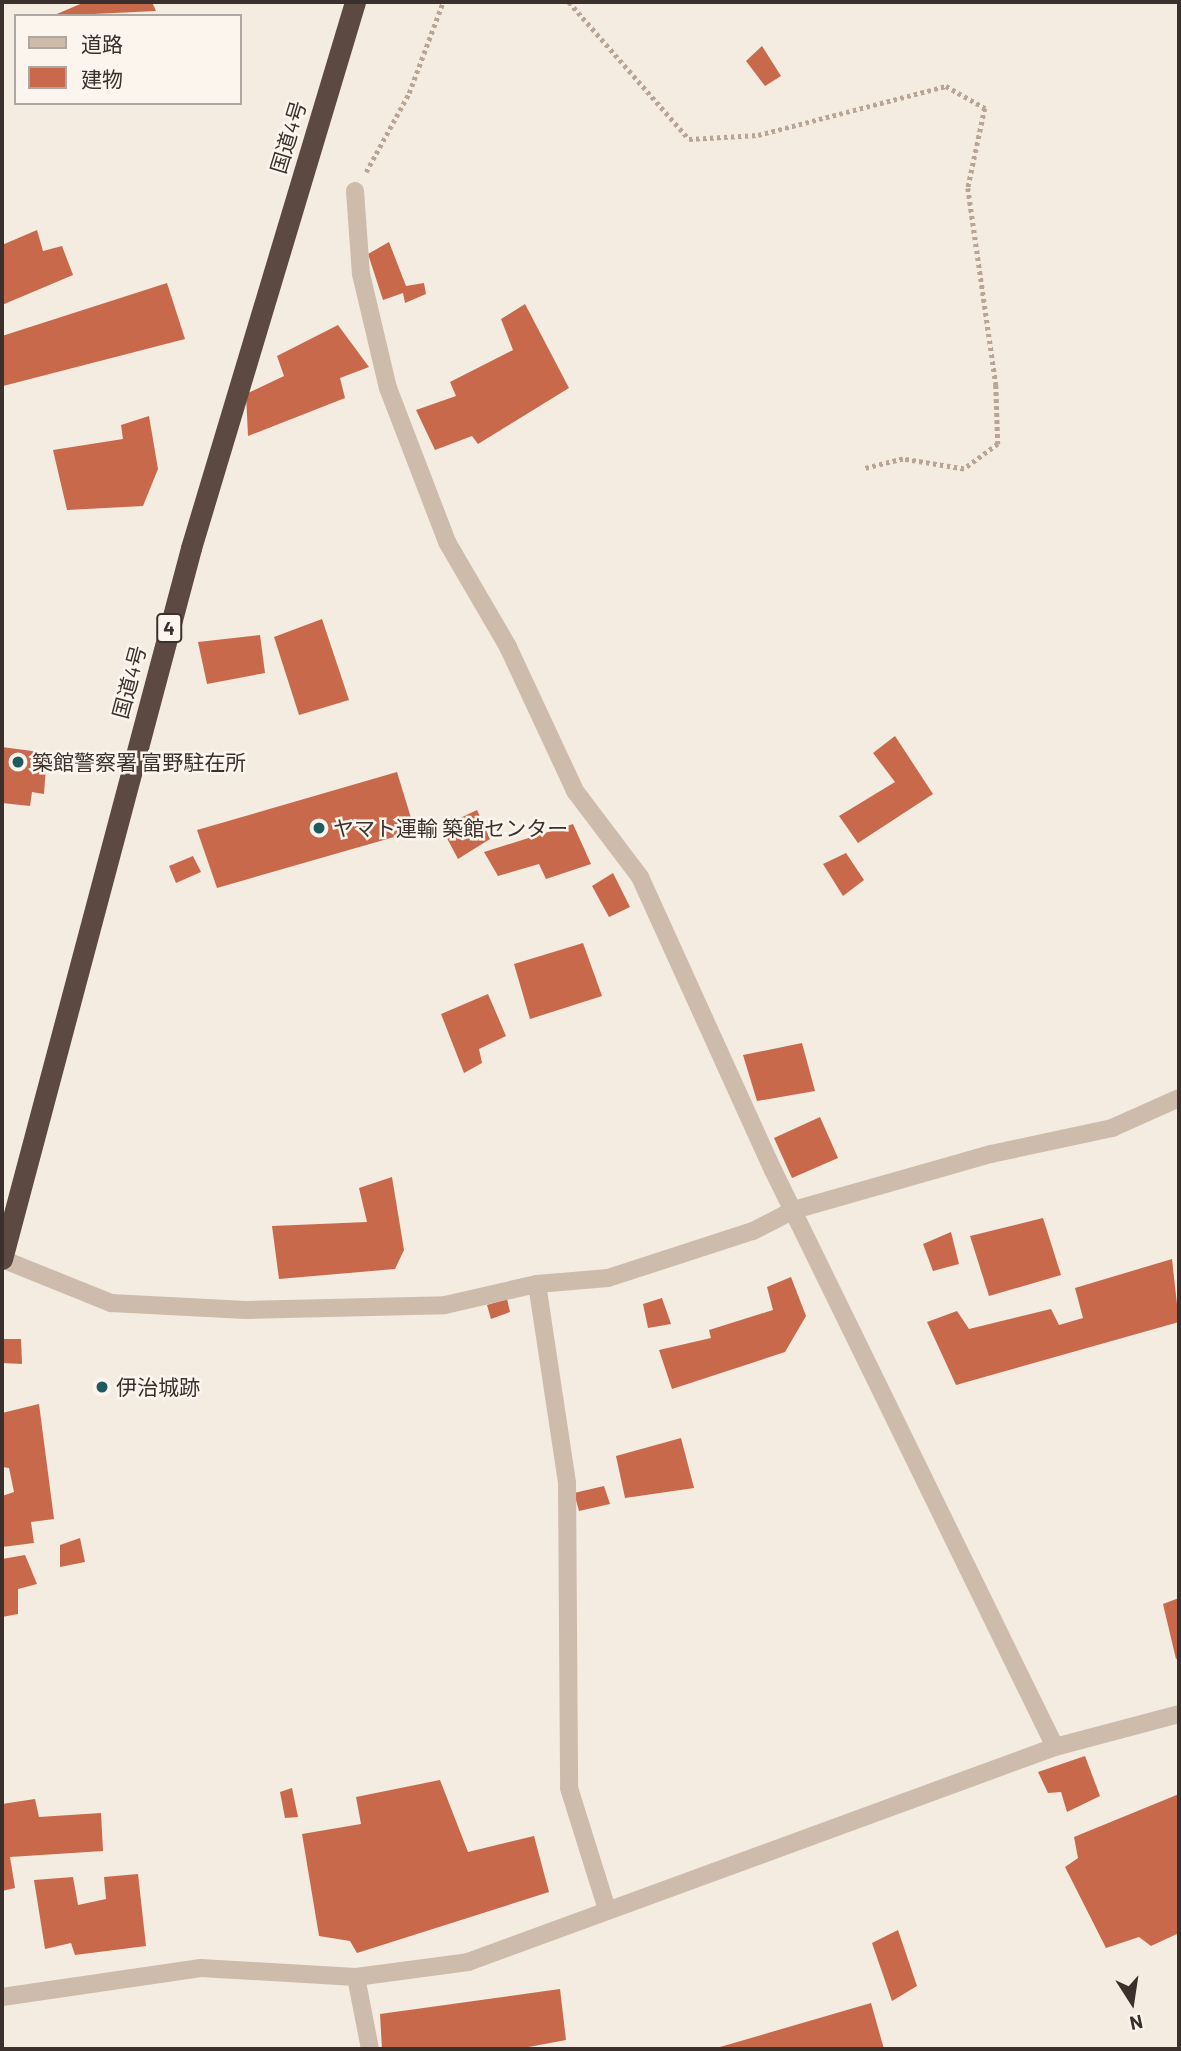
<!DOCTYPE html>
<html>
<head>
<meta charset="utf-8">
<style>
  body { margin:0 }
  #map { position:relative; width:1181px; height:2051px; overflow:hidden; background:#f4ebe1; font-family:Barlow,"Noto Sans JP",sans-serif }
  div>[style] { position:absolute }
  .building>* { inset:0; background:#c8694b }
  .path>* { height:4.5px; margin-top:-2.25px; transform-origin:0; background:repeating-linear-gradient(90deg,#b9a596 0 3.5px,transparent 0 7px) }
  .minor>* { height:18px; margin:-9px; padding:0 9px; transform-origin:9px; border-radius:9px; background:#cdbbac }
  .highway>* { height:21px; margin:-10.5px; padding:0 10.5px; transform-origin:10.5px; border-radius:10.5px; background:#5c4a42 }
  .dots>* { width:19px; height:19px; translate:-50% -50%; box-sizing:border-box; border:4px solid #fbf5ee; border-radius:50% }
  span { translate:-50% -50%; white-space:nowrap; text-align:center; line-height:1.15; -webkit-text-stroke:5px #fbf5ee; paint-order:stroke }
  .shield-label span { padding:2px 5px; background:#fbf5ee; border:2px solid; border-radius:5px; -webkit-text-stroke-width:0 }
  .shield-label { font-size:19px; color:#3b302b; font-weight:700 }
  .street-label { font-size:21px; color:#3b302b }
  .poi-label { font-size:21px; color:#3b302b }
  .left { translate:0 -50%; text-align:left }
  .frame { position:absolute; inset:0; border:4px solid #3b302b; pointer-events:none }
  .legend { position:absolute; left:14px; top:14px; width:228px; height:91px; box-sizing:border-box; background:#fbf5ee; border:2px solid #aea6a0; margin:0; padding:9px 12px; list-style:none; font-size:21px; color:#3b302b }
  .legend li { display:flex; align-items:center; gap:14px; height:35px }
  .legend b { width:35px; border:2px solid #aea6a0 }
  .north { position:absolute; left:1097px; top:1967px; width:70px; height:70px; -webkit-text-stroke:5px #fbf5ee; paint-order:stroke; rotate:168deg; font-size:19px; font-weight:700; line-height:28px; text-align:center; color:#3b302b }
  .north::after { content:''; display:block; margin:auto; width:24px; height:32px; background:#3b302b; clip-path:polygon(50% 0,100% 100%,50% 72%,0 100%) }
</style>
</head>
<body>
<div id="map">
  <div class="building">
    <div style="clip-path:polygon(85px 2px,152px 2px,156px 11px,52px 16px)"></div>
    <div style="clip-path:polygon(762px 46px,781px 76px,765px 86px,746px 61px)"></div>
    <div style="clip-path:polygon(37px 230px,43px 251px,62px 246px,73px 275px,2px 305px,2px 245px)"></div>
    <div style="clip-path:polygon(389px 242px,406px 286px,424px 283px,426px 294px,405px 303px,403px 293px,383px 300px,368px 254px)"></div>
    <div style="clip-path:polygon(167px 283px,185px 339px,3px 386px,2px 336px)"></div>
    <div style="clip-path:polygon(525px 304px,569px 388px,478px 444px,472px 436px,435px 450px,416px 410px,456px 396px,450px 382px,513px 350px,501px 319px)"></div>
    <div style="clip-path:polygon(338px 325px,369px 367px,340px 378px,345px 398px,248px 436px,246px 394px,284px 376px,277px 356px)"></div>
    <div style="clip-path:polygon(149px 416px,158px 469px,143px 506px,67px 510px,53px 450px,123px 439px,121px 425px)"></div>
    <div style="clip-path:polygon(322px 619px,349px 700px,299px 715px,274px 637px)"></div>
    <div style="clip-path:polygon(260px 635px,265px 673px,207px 684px,198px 642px)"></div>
    <div style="clip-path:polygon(895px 736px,933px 794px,858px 843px,839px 816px,895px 782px,873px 753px)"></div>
    <div style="clip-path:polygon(2px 747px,47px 753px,44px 794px,32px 792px,30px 806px,2px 803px)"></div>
    <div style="clip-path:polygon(397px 772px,415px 831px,217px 888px,197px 830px)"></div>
    <div style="clip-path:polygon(477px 810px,490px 839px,458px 859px,441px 827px)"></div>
    <div style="clip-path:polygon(573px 824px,591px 864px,546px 879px,539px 864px,498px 876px,484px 852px)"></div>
    <div style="clip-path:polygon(846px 853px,864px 880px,843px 896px,823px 864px)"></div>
    <div style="clip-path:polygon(193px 856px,201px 872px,176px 883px,169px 866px)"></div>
    <div style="clip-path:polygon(613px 873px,630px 907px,609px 917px,592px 886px)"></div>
    <div style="clip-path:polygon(583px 943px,602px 996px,530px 1019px,514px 964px)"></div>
    <div style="clip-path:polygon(488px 994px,506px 1036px,479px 1049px,482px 1063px,464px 1073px,441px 1014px)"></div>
    <div style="clip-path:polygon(802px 1043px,815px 1091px,757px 1101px,743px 1055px)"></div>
    <div style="clip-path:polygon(820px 1117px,838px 1158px,792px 1178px,774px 1138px)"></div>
    <div style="clip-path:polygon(392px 1177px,404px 1250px,395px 1269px,279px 1279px,272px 1226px,367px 1222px,359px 1188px)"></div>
    <div style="clip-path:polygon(1043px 1218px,1061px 1275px,989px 1296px,970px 1236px)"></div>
    <div style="clip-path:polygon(951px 1232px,959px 1264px,933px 1271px,923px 1244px)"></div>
    <div style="clip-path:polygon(1172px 1259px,1179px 1322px,956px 1385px,927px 1322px,957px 1311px,969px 1329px,1051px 1309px,1059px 1325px,1083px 1318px,1075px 1288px)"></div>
    <div style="clip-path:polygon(791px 1277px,806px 1316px,785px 1352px,672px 1389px,659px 1350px,711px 1338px,709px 1330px,773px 1310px,767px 1287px)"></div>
    <div style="clip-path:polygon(662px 1298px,671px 1324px,648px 1328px,643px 1304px)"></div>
    <div style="clip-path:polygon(507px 1299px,510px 1312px,491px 1319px,487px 1305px)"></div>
    <div style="clip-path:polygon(2px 1339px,21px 1339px,22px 1364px,2px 1363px)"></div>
    <div style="clip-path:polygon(39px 1404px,54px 1519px,31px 1522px,34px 1543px,2px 1547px,2px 1496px,14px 1492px,9px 1468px,2px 1467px,2px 1413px)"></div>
    <div style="clip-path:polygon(681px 1438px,694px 1488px,625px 1498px,616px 1456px)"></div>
    <div style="clip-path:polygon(604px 1486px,610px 1504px,579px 1511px,574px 1493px)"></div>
    <div style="clip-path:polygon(80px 1538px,85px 1562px,60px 1567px,60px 1545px)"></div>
    <div style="clip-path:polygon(25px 1555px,37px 1584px,18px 1589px,18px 1614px,2px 1617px,2px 1559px)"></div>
    <div style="clip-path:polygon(1179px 1598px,1179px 1658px,1176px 1659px,1163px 1604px)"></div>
    <div style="clip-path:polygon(1085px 1756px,1100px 1796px,1067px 1812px,1061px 1792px,1048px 1793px,1038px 1772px)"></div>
    <div style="clip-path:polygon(440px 1780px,468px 1852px,534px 1836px,549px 1892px,357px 1953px,350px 1941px,319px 1936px,302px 1834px,361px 1824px,356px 1797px)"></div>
    <div style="clip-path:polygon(292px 1788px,298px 1817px,285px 1818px,280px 1792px)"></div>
    <div style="clip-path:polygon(1179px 1794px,1179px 1933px,1151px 1946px,1139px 1937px,1106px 1948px,1065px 1867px,1078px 1858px,1074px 1837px)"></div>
    <div style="clip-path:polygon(35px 1799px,39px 1817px,101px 1813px,103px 1851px,10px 1857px,15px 1888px,2px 1891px,2px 1804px)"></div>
    <div style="clip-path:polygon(138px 1874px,146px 1946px,75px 1955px,71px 1943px,45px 1949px,34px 1880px,73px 1877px,78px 1905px,106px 1899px,104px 1877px)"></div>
    <div style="clip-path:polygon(898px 1930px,917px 1986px,892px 2001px,872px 1943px)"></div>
    <div style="clip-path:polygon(560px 1989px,566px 2040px,518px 2049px,382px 2049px,380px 2014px)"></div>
    <div style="clip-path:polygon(871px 2003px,884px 2049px,713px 2049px)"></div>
  </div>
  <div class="path">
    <div style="left:569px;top:2px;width:182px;rotate:48.8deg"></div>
    <div style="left:689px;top:139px;width:69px;rotate:-3.3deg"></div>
    <div style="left:758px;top:135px;width:194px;rotate:-14.6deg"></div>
    <div style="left:946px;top:86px;width:45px;rotate:29.4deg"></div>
    <div style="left:985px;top:108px;width:82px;rotate:102deg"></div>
    <div style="left:968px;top:188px;width:199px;rotate:81.9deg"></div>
    <div style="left:996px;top:385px;width:59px;rotate:88.1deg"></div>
    <div style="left:998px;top:444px;width:42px;rotate:143.7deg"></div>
    <div style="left:964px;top:469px;width:62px;rotate:-170.7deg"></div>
    <div style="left:903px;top:459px;width:41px;rotate:166deg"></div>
    <div style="left:366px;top:172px;width:90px;rotate:-61.4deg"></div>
    <div style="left:409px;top:93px;width:97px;rotate:-69.5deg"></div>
  </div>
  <div class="minor">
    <div style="left:355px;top:191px;width:83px;rotate:85.9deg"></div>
    <div style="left:361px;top:274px;width:117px;rotate:76.7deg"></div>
    <div style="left:388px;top:388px;width:165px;rotate:69deg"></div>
    <div style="left:447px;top:542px;width:121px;rotate:59.8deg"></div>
    <div style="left:508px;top:647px;width:159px;rotate:65deg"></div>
    <div style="left:575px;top:791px;width:108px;rotate:52.9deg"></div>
    <div style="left:640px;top:877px;width:322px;rotate:65.6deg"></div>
    <div style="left:773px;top:1170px;width:642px;rotate:63.95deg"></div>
    <div style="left:2px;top:1259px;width:118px;rotate:22deg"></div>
    <div style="left:111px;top:1303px;width:135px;rotate:3deg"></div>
    <div style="left:246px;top:1310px;width:199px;rotate:-1.4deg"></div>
    <div style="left:445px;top:1305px;width:94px;rotate:-12.9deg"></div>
    <div style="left:537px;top:1284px;width:71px;rotate:-4.8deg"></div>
    <div style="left:608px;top:1278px;width:152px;rotate:-18deg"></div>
    <div style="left:753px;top:1231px;width:46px;rotate:-27.1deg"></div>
    <div style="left:794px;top:1210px;width:205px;rotate:-15.9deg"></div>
    <div style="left:991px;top:1154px;width:124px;rotate:-12.1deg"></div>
    <div style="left:1112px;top:1128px;width:73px;rotate:-24.1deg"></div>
    <div style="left:537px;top:1284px;width:201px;rotate:81.4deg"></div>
    <div style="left:567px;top:1483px;width:305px;rotate:89.6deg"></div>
    <div style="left:569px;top:1788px;width:127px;rotate:72.6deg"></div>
    <div style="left:356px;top:1977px;width:73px;rotate:79deg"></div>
    <div style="left:2px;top:1997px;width:201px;rotate:-8.3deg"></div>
    <div style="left:201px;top:1968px;width:155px;rotate:3.3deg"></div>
    <div style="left:356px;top:1977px;width:113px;rotate:-7.6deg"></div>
    <div style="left:468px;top:1962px;width:625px;rotate:-20.12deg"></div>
    <div style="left:1055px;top:1747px;width:128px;rotate:-14.9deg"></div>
  </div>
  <div class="highway">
    <div style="left:2px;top:1259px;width:736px;rotate:-75.11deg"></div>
    <div style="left:191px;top:548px;width:570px;rotate:-73.28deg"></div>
  </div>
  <div class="dots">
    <div style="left:18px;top:762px;background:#1f5a5e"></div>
    <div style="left:319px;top:828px;background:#1f5a5e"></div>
    <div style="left:102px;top:1387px;background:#1f5a5e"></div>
  </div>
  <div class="shield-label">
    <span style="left:169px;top:628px">4</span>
  </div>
  <div class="street-label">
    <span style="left:288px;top:137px;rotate:-73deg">国道4号</span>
    <span style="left:129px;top:682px;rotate:-75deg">国道4号</span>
  </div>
  <div class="poi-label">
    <span class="left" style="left:32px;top:762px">築館警察署 富野駐在所</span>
    <span class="left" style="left:333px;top:828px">ヤマト運輸 築館センター</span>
    <span class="left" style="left:116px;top:1387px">伊治城跡</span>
  </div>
  <div class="frame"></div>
  <ul class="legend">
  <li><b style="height:9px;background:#cdbbac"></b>道路</li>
  <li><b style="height:19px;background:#c8694b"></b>建物</li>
  </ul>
  <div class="north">N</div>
</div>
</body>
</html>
